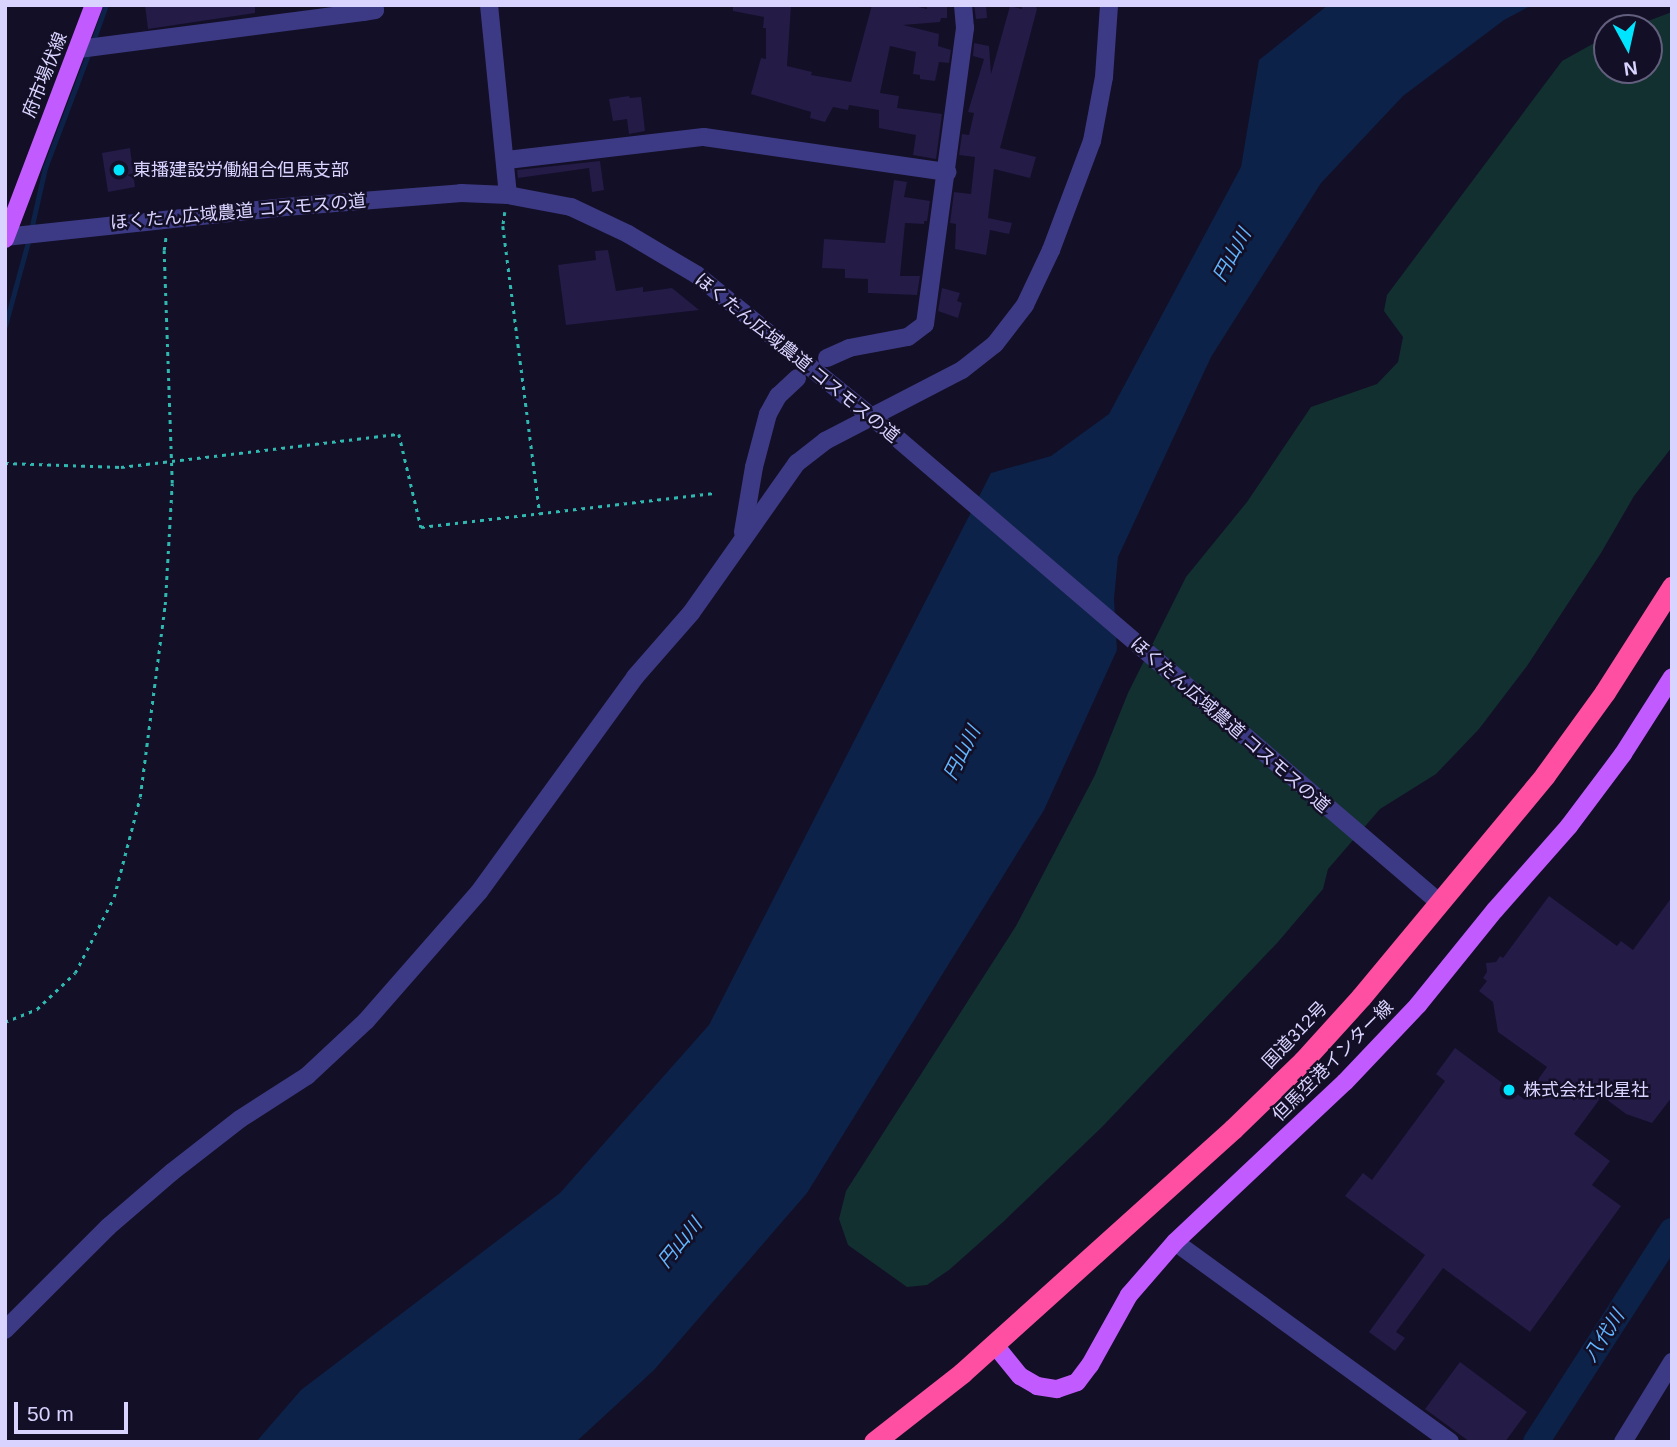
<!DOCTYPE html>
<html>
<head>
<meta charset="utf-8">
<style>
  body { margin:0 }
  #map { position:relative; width:1677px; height:1447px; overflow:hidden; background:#130f26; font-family:Arial,"Noto Sans JP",sans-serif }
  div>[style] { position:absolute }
  .green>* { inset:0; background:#12302f }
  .water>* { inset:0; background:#0c2248 }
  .stream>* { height:4.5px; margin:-2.25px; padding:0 2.25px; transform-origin:2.25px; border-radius:2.25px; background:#0c2248 }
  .river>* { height:26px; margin:-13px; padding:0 13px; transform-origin:13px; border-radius:13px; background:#0c2248 }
  .building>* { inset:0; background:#241b47 }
  .path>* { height:2.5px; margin-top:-1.25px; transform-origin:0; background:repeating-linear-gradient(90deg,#2fb8b0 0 3.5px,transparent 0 8.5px) }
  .minor>* { height:18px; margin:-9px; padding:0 9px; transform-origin:9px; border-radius:9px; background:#3d3a85 }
  .major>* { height:18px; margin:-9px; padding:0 9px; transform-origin:9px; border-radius:9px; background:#c25bff }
  .highway>* { height:21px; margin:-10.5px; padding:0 10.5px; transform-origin:10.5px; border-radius:10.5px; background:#ff4fa3 }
  .dots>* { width:19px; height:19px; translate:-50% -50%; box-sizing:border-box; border:4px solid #130f26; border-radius:50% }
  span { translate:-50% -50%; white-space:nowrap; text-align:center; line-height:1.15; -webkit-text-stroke:5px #130f26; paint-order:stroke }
  .street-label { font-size:18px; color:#d9d4ff }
  .poi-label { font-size:18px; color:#d9d4ff }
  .left { translate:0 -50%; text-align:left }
  .water-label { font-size:19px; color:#62b6ff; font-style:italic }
  .frame { position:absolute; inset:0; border:7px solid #d9d4ff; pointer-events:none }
  .north { position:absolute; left:1593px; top:14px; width:70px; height:70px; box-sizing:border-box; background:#130f26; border:2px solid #625e7d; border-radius:50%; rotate:172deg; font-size:19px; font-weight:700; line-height:28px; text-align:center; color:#d9d4ff }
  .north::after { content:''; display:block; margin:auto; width:24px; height:32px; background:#00e5ff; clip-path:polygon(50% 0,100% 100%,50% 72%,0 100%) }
  .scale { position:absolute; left:14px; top:1402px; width:114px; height:32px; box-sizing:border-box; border:4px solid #d9d4ff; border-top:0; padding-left:9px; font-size:21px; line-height:24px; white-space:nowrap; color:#d9d4ff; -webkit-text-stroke:5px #130f26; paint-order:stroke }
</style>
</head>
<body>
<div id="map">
  <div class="green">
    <div style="clip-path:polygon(1672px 12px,1672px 447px,1634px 496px,1601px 553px,1527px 666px,1479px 729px,1436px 774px,1380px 809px,1328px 869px,1323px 889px,1278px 942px,1102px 1127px,1003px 1222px,949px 1270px,927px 1285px,907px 1287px,848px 1245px,839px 1219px,846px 1191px,1016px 926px,1095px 775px,1128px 693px,1186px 577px,1247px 502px,1311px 407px,1377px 384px,1398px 362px,1403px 337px,1384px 311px,1387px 295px,1562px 61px,1607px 36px,1607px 70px,1649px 70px,1649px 28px,1629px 28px)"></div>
  </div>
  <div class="water">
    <div style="clip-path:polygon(1328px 5px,1532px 5px,1504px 20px,1403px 96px,1321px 183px,1211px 357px,1118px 557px,1114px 599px,1117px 650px,1044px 810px,807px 1193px,654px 1370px,576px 1442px,256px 1442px,301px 1390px,560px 1193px,709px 1025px,991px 473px,1051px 456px,1109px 414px,1241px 167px,1259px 60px)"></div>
  </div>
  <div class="stream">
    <div style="left:92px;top:44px;width:41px;rotate:-70.3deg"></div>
    <div style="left:31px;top:230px;width:64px;rotate:-77.3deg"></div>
    <div style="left:45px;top:168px;width:124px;rotate:-69.2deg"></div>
    <div style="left:5px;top:326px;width:91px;rotate:-74.7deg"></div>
  </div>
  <div class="river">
    <div style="left:1536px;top:1442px;width:251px;rotate:-57.2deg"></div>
  </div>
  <div class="building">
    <div style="clip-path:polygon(145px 5px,255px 5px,255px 13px,148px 29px)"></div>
    <div style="clip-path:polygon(733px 5px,791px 5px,787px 66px,812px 72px,811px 75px,851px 82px,872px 5px,910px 5px,927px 9px,927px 5px,947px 5px,947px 18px,941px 18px,940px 22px,903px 25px,939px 34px,938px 46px,951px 50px,949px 63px,939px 62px,935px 81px,920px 79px,920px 75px,913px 74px,916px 52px,890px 46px,880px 93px,899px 96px,897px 108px,942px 114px,936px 159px,913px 155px,916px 135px,879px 128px,879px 110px,849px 105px,848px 110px,833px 107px,825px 122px,810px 118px,811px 112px,751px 94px,761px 58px,766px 59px,766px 28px,763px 28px,764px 17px,733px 11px)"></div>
    <div style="clip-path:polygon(974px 5px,986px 5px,987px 18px,976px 19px)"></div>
    <div style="clip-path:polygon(1022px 5px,1035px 5px,1037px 9px,1000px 148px,1036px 157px,1030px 178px,994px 169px,988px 218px,1012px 223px,1009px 234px,990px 230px,986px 255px,955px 249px,956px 224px,950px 223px,954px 192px,971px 194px,975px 157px,959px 155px,962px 134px,969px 135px,974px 113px,968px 112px,984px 59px,973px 56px,974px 43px,989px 46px,991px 74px,1010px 6px,1022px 9px)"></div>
    <div style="clip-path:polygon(629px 96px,630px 98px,641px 97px,645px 131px,629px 134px,627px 119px,613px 121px,609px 99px)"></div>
    <div style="clip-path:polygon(130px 148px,135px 187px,108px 192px,102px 153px)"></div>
    <div style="clip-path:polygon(600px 161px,604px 190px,592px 192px,589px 168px,518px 178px,517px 170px)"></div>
    <div style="clip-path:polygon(894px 180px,907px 182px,904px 197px,930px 201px,927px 221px,924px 221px,924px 224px,905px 223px,900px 276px,920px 276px,917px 295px,868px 293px,868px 279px,845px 278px,845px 269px,822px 268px,824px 239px,885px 243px)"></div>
    <div style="clip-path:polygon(608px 250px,616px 291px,643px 287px,643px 292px,672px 288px,699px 310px,566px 325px,558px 265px,596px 260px,595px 251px)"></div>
    <div style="clip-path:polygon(942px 288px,960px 293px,957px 301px,962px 303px,958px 318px,938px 311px)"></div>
    <div style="clip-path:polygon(1549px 896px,1617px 946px,1621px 941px,1633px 950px,1672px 897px,1672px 1097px,1652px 1123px,1626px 1114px,1602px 1096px,1574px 1134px,1610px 1161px,1592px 1185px,1621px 1206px,1530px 1332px,1443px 1268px,1396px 1332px,1405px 1338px,1395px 1351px,1369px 1332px,1425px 1255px,1345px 1196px,1363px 1173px,1372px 1180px,1445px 1081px,1436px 1074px,1455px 1048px,1524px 1099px,1547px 1067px,1498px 1032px,1493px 1002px,1479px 991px,1487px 981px,1483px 978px,1487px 972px,1486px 963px,1496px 962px,1500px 956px,1503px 958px)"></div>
    <div style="clip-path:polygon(1460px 1362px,1527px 1412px,1505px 1442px,1470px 1442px,1425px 1409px)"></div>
  </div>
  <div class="path">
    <div style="left:505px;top:212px;width:14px;rotate:98deg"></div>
    <div style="left:503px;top:226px;width:290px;rotate:82.7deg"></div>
    <div style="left:5px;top:463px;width:116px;rotate:2deg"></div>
    <div style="left:121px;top:467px;width:280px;rotate:-6.8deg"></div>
    <div style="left:399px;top:434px;width:96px;rotate:76.7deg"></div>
    <div style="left:421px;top:527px;width:297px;rotate:-6.6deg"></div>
    <div style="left:5px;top:1022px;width:35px;rotate:-22deg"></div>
    <div style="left:37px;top:1009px;width:52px;rotate:-43.5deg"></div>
    <div style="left:75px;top:973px;width:85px;rotate:-62.8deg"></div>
    <div style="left:114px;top:897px;width:103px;rotate:-75.4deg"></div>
    <div style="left:140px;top:797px;width:194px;rotate:-82.6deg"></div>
    <div style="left:165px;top:605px;width:122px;rotate:-86.7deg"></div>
    <div style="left:172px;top:483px;width:233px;rotate:-92deg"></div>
    <div style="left:164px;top:250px;width:15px;rotate:-82deg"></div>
  </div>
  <div class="minor">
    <div style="left:489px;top:5px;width:191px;rotate:84.3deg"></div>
    <div style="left:79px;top:49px;width:286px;rotate:-7.4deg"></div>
    <div style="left:363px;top:12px;width:12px;rotate:-9deg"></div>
    <div style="left:375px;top:10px;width:5px;rotate:-101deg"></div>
    <div style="left:507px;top:160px;width:198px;rotate:-6.7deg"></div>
    <div style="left:704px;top:137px;width:246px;rotate:8.2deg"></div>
    <div style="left:5px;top:237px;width:282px;rotate:-6.1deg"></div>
    <div style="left:285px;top:207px;width:177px;rotate:-4.5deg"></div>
    <div style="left:461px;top:193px;width:47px;rotate:2.4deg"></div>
    <div style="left:508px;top:195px;width:64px;rotate:10.8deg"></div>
    <div style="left:571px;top:207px;width:63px;rotate:25.3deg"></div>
    <div style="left:628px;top:234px;width:80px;rotate:30.7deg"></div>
    <div style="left:697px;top:275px;width:241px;rotate:39.1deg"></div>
    <div style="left:884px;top:427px;width:732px;rotate:40.57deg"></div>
    <div style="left:827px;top:358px;width:24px;rotate:-24deg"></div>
    <div style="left:849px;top:348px;width:60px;rotate:-10.6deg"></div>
    <div style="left:908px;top:337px;width:21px;rotate:-37deg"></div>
    <div style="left:925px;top:324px;width:299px;rotate:-82.3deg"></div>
    <div style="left:965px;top:28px;width:23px;rotate:-95deg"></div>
    <div style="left:743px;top:532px;width:66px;rotate:-80.4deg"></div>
    <div style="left:754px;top:467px;width:55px;rotate:-75.2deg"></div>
    <div style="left:768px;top:414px;width:21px;rotate:-61deg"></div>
    <div style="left:778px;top:396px;width:26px;rotate:-43deg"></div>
    <div style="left:1175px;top:1242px;width:340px;rotate:36deg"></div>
    <div style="left:5px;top:1330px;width:146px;rotate:-45deg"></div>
    <div style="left:108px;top:1227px;width:84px;rotate:-40.7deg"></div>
    <div style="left:172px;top:1172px;width:86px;rotate:-37.9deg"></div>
    <div style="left:240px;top:1119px;width:80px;rotate:-32.7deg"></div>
    <div style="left:307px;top:1076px;width:81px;rotate:-43deg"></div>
    <div style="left:366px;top:1021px;width:171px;rotate:-48.8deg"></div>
    <div style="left:479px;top:892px;width:266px;rotate:-54deg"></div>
    <div style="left:635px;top:677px;width:85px;rotate:-48.8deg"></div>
    <div style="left:691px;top:613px;width:184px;rotate:-54.8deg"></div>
    <div style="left:797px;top:463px;width:36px;rotate:-38deg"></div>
    <div style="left:825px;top:441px;width:154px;rotate:-27.4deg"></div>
    <div style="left:962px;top:370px;width:42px;rotate:-38.2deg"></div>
    <div style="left:995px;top:344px;width:49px;rotate:-52.4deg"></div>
    <div style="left:1025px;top:305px;width:61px;rotate:-64.7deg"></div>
    <div style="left:1051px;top:250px;width:116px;rotate:-69.4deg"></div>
    <div style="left:1092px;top:141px;width:65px;rotate:-79.4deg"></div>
    <div style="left:1104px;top:77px;width:72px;rotate:-86deg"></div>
    <div style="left:1623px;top:1442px;width:94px;rotate:-58.5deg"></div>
  </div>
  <div class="major">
    <div style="left:5px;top:239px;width:250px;rotate:-69.2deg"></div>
    <div style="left:994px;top:1344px;width:41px;rotate:50.9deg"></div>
    <div style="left:1020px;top:1376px;width:20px;rotate:30deg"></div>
    <div style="left:1037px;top:1386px;width:20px;rotate:9deg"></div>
    <div style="left:1057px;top:1389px;width:21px;rotate:-19deg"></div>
    <div style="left:1077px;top:1382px;width:21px;rotate:-53deg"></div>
    <div style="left:1090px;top:1365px;width:80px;rotate:-60.9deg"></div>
    <div style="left:1129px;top:1295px;width:70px;rotate:-49deg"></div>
    <div style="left:1175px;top:1242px;width:233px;rotate:-43.3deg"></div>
    <div style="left:1345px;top:1082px;width:106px;rotate:-46.5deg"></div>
    <div style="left:1418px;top:1005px;width:122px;rotate:-51deg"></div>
    <div style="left:1495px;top:910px;width:112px;rotate:-48.6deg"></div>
    <div style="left:1569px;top:826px;width:90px;rotate:-53.1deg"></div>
    <div style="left:1623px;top:754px;width:91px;rotate:-57.5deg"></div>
  </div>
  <div class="highway">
    <div style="left:874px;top:1442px;width:112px;rotate:-38.1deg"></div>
    <div style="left:962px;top:1373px;width:365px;rotate:-42deg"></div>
    <div style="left:1233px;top:1129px;width:98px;rotate:-44.2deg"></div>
    <div style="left:1303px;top:1061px;width:86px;rotate:-47.8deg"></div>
    <div style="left:1361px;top:997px;width:288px;rotate:-50.3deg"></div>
    <div style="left:1545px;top:775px;width:102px;rotate:-54.1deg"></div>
    <div style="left:1605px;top:692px;width:125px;rotate:-57.5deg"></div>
  </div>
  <div class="dots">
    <div style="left:119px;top:170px;background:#00e5ff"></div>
    <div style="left:1509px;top:1090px;background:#00e5ff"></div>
  </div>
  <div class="street-label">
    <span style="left:45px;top:75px;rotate:-68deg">府市場伏線</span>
    <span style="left:238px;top:212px;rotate:-5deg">ほくたん広域農道 コスモスの道</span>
    <span style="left:797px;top:358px;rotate:39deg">ほくたん広域農道 コスモスの道</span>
    <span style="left:1230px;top:725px;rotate:41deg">ほくたん広域農道 コスモスの道</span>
    <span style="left:1295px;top:1035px;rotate:-46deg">国道312号</span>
    <span style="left:1333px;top:1061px;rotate:-45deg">但馬空港インター線</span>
  </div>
  <div class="poi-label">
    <span class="left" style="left:133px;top:170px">東播建設労働組合但馬支部</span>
    <span class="left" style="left:1523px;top:1090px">株式会社北星社</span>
  </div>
  <div class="water-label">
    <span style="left:1232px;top:255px;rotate:-61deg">円山川</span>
    <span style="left:962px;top:753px;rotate:-63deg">円山川</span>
    <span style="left:680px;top:1243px;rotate:-51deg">円山川</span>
    <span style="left:1604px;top:1336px;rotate:-57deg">八代川</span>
  </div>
  <div class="frame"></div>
  <div class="north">N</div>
  <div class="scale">50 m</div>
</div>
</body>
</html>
